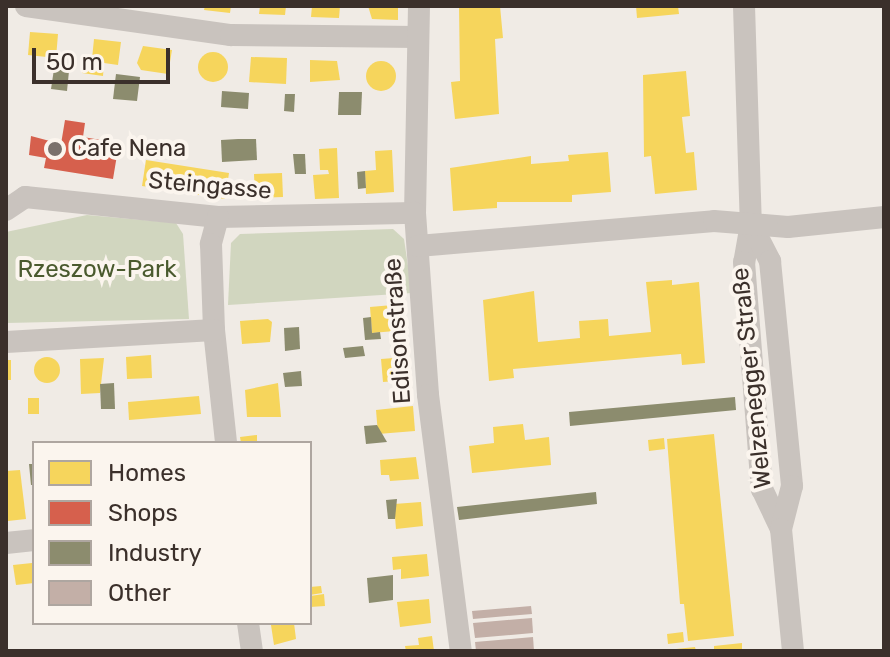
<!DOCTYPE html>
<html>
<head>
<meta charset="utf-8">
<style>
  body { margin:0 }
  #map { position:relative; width:890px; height:657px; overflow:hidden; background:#f0ebe5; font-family:Rubik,sans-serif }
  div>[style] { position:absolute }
  .green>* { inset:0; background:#d1d6bf }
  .homes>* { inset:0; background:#f6d55c }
  .round { border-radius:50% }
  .shops>* { inset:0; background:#d6604d }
  .industry>* { inset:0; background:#8c8c6e }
  .building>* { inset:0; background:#c3afa7 }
  .street>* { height:22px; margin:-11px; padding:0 11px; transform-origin:11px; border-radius:11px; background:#c9c3be }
  .dots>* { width:22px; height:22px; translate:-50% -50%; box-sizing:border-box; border:4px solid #fbf5ee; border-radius:50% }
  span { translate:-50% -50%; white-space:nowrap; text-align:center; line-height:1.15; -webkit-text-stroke:8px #fbf5ee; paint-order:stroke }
  .poi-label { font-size:24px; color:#3b302b }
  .left { translate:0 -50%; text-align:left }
  .street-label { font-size:24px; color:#3b302b }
  .park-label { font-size:24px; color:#4a5a2e }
  .frame { position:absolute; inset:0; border:8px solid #3b302b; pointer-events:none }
  .legend { position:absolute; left:32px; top:441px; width:280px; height:184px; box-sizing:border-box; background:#fbf5ee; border:2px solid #aea6a0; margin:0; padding:10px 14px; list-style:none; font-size:24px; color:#3b302b }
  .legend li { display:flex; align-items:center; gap:16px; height:40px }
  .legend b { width:40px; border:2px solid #aea6a0 }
  .scale { position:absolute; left:32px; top:48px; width:138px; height:36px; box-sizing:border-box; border:4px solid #3b302b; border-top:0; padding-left:10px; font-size:24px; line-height:28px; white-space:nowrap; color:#3b302b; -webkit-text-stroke:6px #fbf5ee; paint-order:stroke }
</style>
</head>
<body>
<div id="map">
  <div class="green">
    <div style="clip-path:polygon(87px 215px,176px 223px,183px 234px,189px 319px,6px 323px,6px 232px)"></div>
    <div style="clip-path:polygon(393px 229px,404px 239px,412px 293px,228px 305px,231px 243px,240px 234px)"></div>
  </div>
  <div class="homes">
    <div style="clip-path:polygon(205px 6px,231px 6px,230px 13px,204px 10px)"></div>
    <div style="clip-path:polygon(260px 6px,286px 6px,285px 15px,259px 14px)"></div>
    <div style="clip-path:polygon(312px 6px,340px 6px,339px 18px,311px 17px)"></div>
    <div style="clip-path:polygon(368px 6px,398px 6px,398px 20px,372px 19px)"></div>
    <div style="clip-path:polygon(459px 6px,500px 6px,503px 38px,495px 39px,499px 114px,455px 119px,451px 82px,460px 81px)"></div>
    <div style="clip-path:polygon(636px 6px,678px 6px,679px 14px,637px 18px)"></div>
    <div style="clip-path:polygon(30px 32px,58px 34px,56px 58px,28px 55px)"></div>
    <div style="clip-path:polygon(94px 39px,121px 42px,118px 65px,104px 63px,103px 76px,82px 73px,84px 58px,92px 59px)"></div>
    <div style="clip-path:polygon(143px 46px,172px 50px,168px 74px,141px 70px,137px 63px)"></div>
    <div class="round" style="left:198px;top:52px;width:30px;height:30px"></div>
    <div style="clip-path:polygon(251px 57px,287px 58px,286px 84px,249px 82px)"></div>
    <div style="clip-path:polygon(310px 60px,337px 61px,340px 80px,310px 82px)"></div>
    <div class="round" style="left:366px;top:61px;width:30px;height:30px"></div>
    <div style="clip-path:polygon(686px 71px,690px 116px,682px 117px,686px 153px,694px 152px,697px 190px,655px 194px,651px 156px,644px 157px,643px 75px)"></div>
    <div style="clip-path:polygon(337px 148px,339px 198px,315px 199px,313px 175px,329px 174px,328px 170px,320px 170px,319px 149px)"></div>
    <div style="clip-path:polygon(392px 150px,394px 192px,366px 194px,365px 171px,376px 170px,375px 151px)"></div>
    <div style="clip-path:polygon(608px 152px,611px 192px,572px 195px,572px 202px,497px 202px,497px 208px,453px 211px,450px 168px,531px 156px,531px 164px,569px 161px,568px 155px)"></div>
    <div style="clip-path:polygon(146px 160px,229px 173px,225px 199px,142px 186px)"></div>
    <div style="clip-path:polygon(282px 173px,283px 197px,255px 198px,254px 174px)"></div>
    <div style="clip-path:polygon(672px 280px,672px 285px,699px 282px,705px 363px,682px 365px,681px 354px,513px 369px,514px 378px,489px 381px,483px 300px,534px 291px,538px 342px,580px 338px,579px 321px,608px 319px,609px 336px,651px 332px,646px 282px)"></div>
    <div style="clip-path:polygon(404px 304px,406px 330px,372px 333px,370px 307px)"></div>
    <div style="clip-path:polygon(268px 319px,272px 322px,270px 342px,242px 344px,240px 321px)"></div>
    <div style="clip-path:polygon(151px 355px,152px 378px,127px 379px,126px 357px)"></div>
    <div style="clip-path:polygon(407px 357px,409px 380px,383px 382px,381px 359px)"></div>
    <div class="round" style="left:34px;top:357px;width:26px;height:26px"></div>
    <div style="clip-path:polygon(104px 358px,100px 393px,81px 394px,80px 359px)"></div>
    <div style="clip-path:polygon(6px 360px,11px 360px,11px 380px,6px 380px)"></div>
    <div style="clip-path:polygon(278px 383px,281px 417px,247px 417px,245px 390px)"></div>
    <div style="clip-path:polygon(199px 396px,201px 414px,129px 420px,128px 402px)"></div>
    <div style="clip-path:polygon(28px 398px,39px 398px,39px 414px,28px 414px)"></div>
    <div style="clip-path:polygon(413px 406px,415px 431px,378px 434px,376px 410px)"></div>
    <div style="clip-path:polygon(523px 424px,525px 440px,549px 437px,551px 465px,472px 473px,469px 446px,494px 443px,493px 427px)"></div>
    <div style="clip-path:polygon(714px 434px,734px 636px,688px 641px,684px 604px,680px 604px,667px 439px)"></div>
    <div style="clip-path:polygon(257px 435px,257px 441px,272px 443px,241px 443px,240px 437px)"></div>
    <div style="clip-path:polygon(664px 438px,665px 449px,649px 451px,648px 440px)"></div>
    <div style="clip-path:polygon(416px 457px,419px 479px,390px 481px,389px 475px,381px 475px,380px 460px)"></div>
    <div style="clip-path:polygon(20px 470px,26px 519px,8px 521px,6px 471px)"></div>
    <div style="clip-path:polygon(421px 502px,423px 526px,396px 529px,394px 504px)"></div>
    <div style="clip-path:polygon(427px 554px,429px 576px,401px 579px,401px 569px,393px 570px,392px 557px)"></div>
    <div style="clip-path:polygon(32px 563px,34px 583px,16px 585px,13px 565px)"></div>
    <div style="clip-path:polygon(321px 586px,322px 593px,310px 595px,310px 587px)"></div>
    <div style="clip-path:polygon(324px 594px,325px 606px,310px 607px,310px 596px)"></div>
    <div style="clip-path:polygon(429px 599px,431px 623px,400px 627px,397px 602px)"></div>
    <div style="clip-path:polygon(294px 623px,296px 639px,274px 645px,271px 625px)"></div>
    <div style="clip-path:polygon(683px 632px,684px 642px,668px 644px,667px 634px)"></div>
    <div style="clip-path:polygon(432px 636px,434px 651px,406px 651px,405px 646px,419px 645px,418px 638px)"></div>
    <div style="clip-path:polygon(742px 643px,742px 651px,714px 651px,714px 646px)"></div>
    <div style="clip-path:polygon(695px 647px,696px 651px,676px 651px,676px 649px)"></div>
  </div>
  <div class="shops">
    <div style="clip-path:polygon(65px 120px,85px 123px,83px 137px,119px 143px,113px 179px,44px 168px,46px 158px,29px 155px,31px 136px,61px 144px)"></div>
  </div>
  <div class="industry">
    <div style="clip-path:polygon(54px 69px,69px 71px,67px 91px,51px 89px)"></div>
    <div style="clip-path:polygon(116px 74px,140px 77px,137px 101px,113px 99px)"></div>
    <div style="clip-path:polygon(222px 91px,249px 93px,248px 109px,221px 107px)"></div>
    <div style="clip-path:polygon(339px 92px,362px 92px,361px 115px,338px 115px)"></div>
    <div style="clip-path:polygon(285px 94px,295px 94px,294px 112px,284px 111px)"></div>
    <div style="clip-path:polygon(238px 139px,256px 139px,257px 160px,222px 162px,221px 140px)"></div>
    <div style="clip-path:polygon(293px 154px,305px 154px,306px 174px,295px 174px)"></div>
    <div style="clip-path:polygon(365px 171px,366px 188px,358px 189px,357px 172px)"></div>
    <div style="clip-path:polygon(371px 317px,372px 333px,380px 332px,381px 339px,365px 340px,363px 318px)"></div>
    <div style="clip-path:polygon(299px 327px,300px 349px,285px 351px,284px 328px)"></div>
    <div style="clip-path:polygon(363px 346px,365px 356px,345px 358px,343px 348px)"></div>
    <div style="clip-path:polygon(301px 371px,302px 386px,285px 387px,283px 373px)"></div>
    <div style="clip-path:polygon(114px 383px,115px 409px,101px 409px,100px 384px)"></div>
    <div style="clip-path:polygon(735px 397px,736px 410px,570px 426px,569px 412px)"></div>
    <div style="clip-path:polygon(377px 425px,387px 442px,366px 444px,364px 426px)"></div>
    <div style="clip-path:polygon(29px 464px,34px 464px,34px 485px,31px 485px)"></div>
    <div style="clip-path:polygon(596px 492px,597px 504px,459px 520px,457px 507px)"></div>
    <div style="clip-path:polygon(397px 499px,395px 519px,388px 519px,386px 500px)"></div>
    <div style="clip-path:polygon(393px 575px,393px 600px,369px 603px,367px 578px)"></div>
  </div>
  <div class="building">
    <div style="clip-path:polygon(531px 606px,532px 614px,473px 619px,472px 611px)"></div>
    <div style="clip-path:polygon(532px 618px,533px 633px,475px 638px,473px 623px)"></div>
    <div style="clip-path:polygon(533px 637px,534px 651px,476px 651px,475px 642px)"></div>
  </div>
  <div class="street">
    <div style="left:26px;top:6px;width:207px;rotate:8.1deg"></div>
    <div style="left:231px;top:35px;width:186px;rotate:0.6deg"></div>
    <div style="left:419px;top:6px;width:207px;rotate:91.1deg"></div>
    <div style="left:415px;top:213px;width:182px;rotate:85.9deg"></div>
    <div style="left:428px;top:395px;width:258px;rotate:82.7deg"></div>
    <div style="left:744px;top:6px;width:218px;rotate:88.2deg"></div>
    <div style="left:751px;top:224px;width:39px;rotate:100deg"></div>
    <div style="left:744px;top:262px;width:228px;rotate:85.5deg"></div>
    <div style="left:762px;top:489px;width:44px;rotate:64.6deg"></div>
    <div style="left:6px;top:210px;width:23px;rotate:-34deg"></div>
    <div style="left:25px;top:197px;width:194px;rotate:5.9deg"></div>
    <div style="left:218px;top:217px;width:197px;rotate:-1.2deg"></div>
    <div style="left:218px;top:217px;width:28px;rotate:105deg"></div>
    <div style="left:211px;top:244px;width:86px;rotate:88deg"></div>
    <div style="left:214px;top:330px;width:114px;rotate:83.9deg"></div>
    <div style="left:751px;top:224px;width:42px;rotate:62.8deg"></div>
    <div style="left:770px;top:261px;width:226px;rotate:84.4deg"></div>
    <div style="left:792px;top:486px;width:44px;rotate:104.3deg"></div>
    <div style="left:781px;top:529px;width:123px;rotate:84.4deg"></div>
    <div style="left:418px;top:246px;width:297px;rotate:-4.8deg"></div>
    <div style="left:714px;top:221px;width:74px;rotate:4.6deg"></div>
    <div style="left:788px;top:227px;width:97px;rotate:-5.9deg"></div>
    <div style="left:6px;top:342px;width:208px;rotate:-3.3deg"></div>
    <div style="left:6px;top:543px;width:28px;rotate:-6deg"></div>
    <div style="left:248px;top:623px;width:28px;rotate:82deg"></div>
  </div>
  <div class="dots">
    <div style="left:55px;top:149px;background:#7a716c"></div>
  </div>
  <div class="poi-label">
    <span class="left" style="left:71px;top:149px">Cafe Nena</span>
  </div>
  <div class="street-label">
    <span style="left:210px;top:186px;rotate:5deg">Steingasse</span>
    <span style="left:398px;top:331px;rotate:-94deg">Edisonstraße</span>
    <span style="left:752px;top:378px;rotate:-96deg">Welzenegger Straße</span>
  </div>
  <div class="park-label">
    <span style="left:97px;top:270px">Rzeszow-Park</span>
  </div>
  <div class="frame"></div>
  <ul class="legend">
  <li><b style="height:22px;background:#f6d55c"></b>Homes</li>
  <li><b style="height:22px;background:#d6604d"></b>Shops</li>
  <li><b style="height:22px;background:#8c8c6e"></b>Industry</li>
  <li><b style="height:22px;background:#c3afa7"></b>Other</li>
  </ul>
  <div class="scale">50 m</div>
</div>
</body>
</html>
